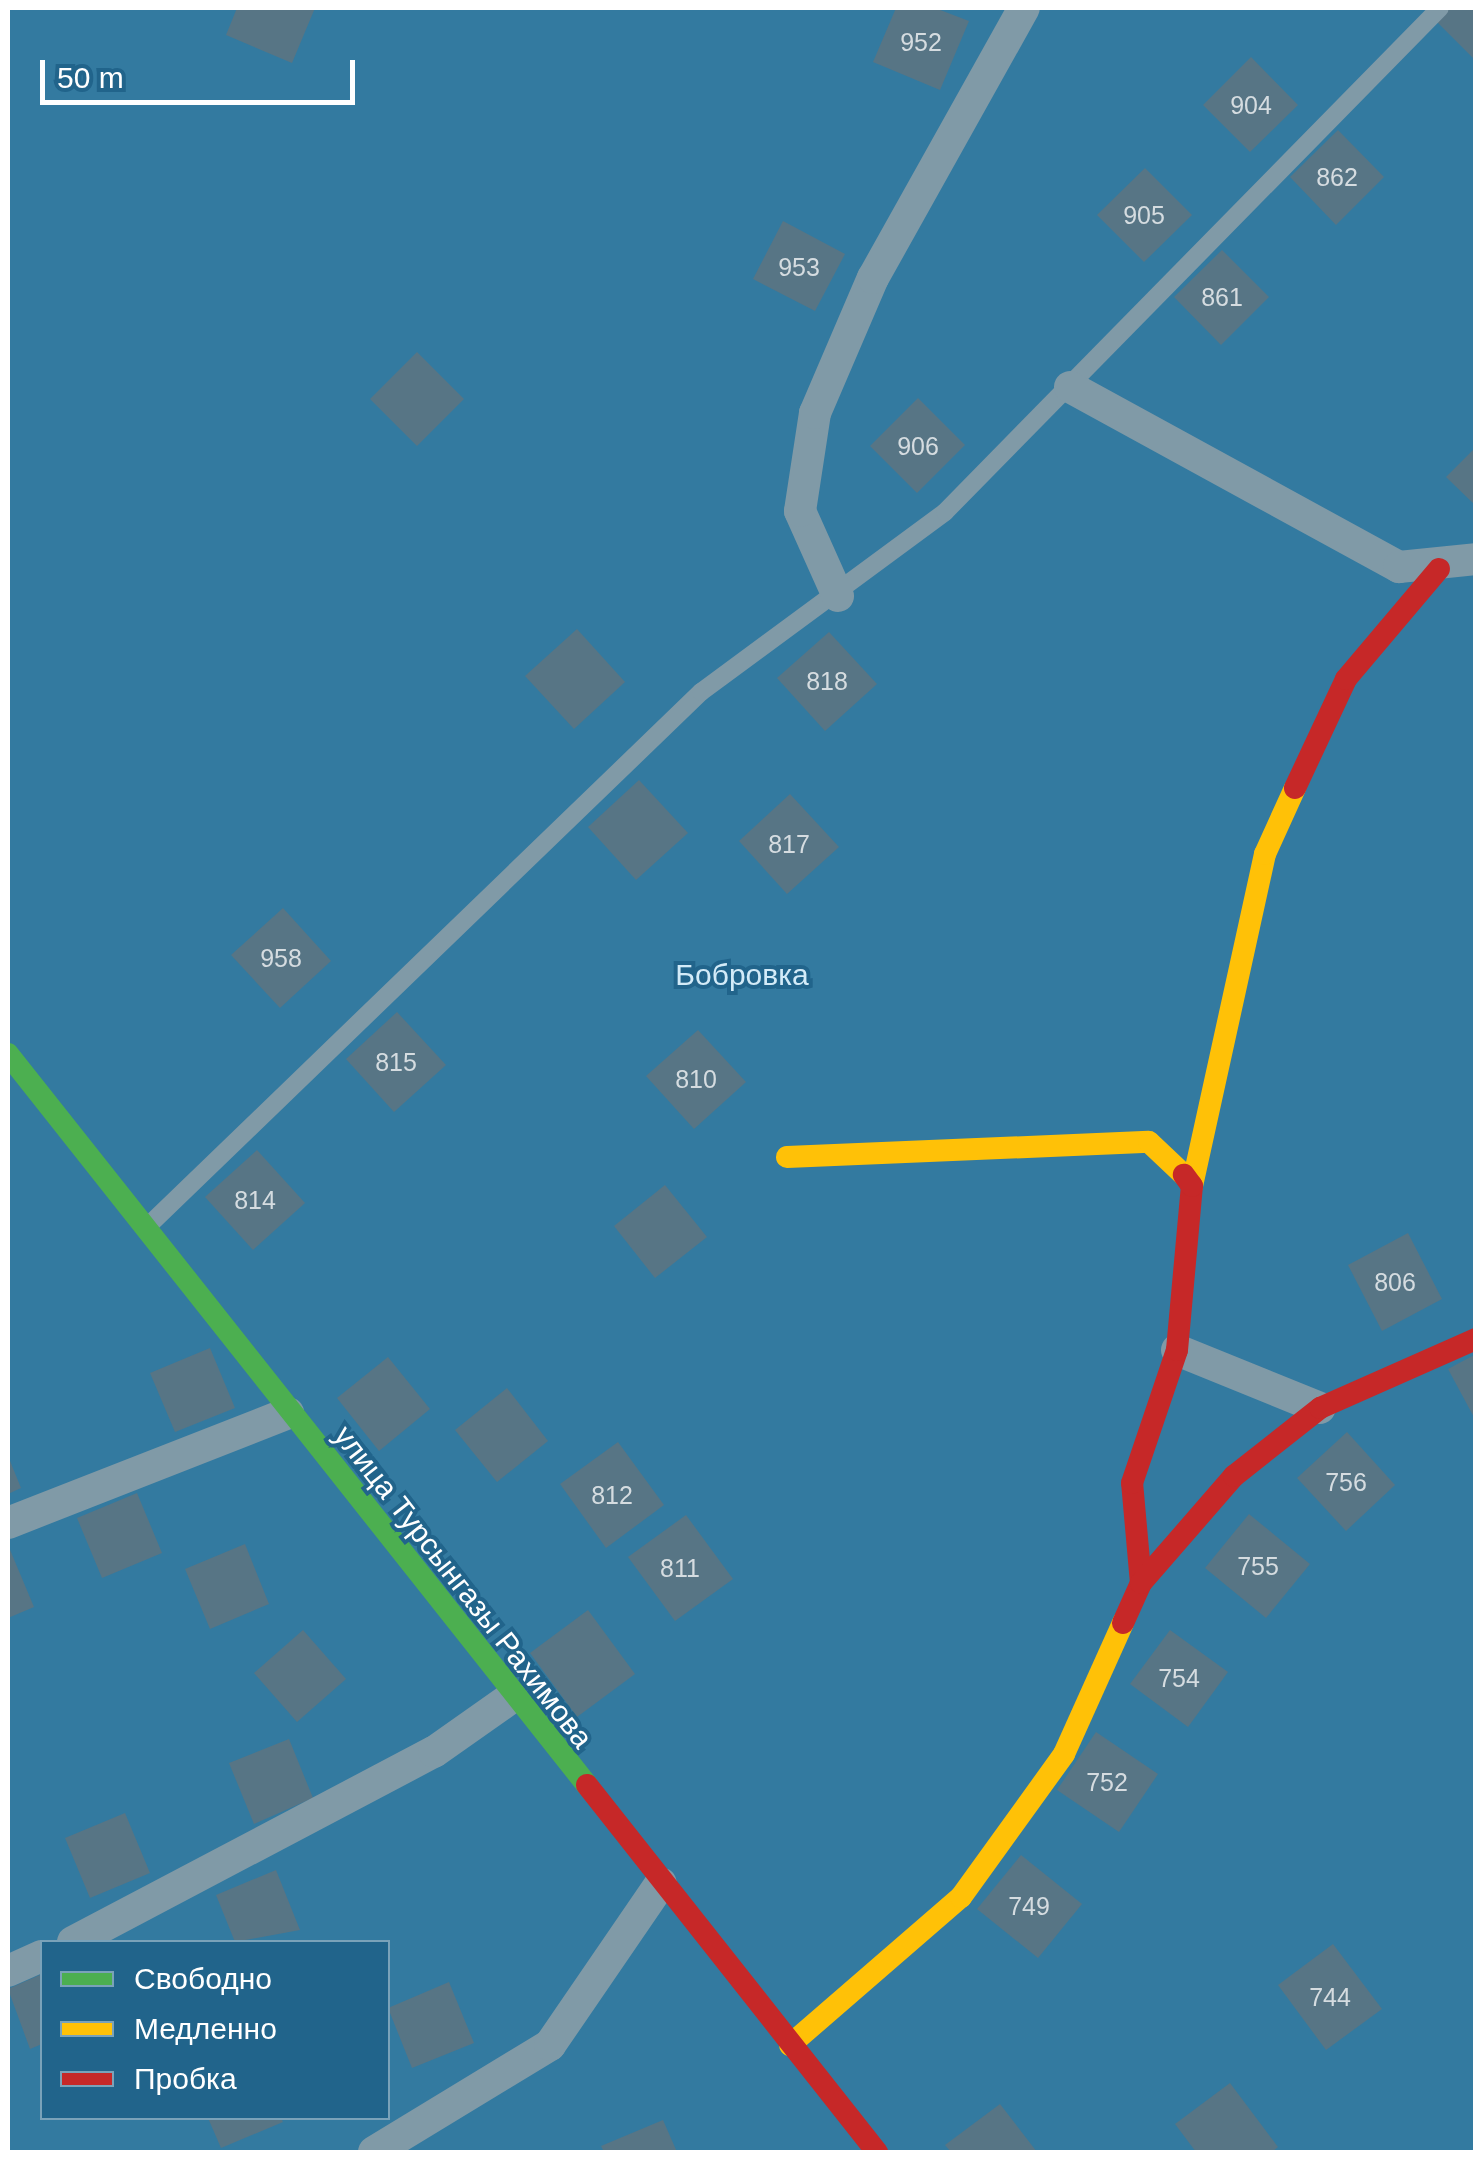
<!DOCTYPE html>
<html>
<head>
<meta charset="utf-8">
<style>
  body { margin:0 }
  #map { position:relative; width:1483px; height:2160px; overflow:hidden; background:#395e73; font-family:Arial,sans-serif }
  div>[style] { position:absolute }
  .green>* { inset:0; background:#337aa0 }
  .building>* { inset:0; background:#577585 }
  .lane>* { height:18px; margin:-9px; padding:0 9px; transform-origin:9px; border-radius:9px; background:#809aa7 }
  .street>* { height:32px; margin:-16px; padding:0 16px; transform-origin:16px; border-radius:16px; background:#809aa7 }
  .fast>* { height:22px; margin:-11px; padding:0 11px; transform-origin:11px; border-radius:11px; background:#4caf50 }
  .slow>* { height:22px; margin:-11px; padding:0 11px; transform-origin:11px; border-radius:11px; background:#ffc107 }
  .jam>* { height:22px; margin:-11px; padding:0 11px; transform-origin:11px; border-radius:11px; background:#c62828 }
  span { translate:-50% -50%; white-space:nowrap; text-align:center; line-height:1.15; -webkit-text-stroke:8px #21648b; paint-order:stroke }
  .number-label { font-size:25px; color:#d5dce0 }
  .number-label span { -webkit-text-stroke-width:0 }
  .park-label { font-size:30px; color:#d3ebf8 }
  .street-label { font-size:30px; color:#fff }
  .frame { position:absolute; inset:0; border:10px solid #fff; pointer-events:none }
  .legend { position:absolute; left:40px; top:1940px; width:350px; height:180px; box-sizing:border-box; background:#21648b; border:2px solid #7aa2b9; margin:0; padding:12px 18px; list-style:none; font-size:30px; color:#fff }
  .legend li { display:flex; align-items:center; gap:20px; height:50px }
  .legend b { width:50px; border:2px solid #7aa2b9 }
  .scale { position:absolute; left:40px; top:60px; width:315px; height:45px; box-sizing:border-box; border:5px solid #fff; border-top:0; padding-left:12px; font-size:30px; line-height:35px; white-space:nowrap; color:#fff; -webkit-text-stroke:8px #21648b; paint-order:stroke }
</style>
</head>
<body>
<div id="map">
  <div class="green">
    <div style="clip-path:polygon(evenodd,8px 8px,1475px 8px,1475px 2152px,8px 2152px,8px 8px,42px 1942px,388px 1942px,388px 2118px,42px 2118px,42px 1942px)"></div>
  </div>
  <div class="building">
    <div style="clip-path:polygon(237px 8px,315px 8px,292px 63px,226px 35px)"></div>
    <div style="clip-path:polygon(896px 8px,935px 8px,969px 21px,940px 90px,873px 62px)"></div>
    <div style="clip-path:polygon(1445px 8px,1476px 8px,1476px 61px,1434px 19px)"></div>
    <div style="clip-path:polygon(1251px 57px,1298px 105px,1250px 152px,1203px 105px)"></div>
    <div style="clip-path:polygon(1338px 130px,1384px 177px,1336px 225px,1290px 177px)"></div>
    <div style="clip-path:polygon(1145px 168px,1192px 215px,1144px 262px,1097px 215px)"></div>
    <div style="clip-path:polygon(783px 221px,845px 254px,815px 311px,753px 279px)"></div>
    <div style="clip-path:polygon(1222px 250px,1269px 297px,1221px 345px,1174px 297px)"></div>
    <div style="clip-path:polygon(417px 352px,464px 399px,417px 446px,370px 399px)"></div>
    <div style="clip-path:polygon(918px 398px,965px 445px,917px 493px,870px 446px)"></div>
    <div style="clip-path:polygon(1476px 447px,1476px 506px,1446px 477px)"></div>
    <div style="clip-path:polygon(577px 629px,625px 682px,574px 729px,525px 676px)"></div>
    <div style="clip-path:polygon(829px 632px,877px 684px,825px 731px,777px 678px)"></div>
    <div style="clip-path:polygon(639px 780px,688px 833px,636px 880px,588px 827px)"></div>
    <div style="clip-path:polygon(790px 794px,839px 847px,787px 894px,739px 841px)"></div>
    <div style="clip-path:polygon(283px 908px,331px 961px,280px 1008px,231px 955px)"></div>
    <div style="clip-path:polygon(397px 1012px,446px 1065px,394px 1112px,346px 1059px)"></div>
    <div style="clip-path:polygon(698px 1030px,746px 1082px,694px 1129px,646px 1076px)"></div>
    <div style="clip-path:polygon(257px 1150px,305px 1203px,253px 1250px,205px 1197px)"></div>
    <div style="clip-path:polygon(665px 1185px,707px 1237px,655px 1278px,614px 1226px)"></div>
    <div style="clip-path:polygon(1408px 1233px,1442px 1299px,1382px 1331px,1348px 1265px)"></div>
    <div style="clip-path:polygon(210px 1348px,235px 1408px,175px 1432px,150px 1373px)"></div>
    <div style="clip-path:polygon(1476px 1354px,1476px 1421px,1448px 1369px)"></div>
    <div style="clip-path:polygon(388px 1357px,430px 1409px,379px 1451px,337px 1398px)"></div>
    <div style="clip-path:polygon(507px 1388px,548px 1441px,497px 1482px,455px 1430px)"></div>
    <div style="clip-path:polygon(1347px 1432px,1395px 1485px,1346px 1531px,1297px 1478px)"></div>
    <div style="clip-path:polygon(618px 1442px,664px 1505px,606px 1548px,560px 1484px)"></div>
    <div style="clip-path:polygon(8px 1456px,21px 1488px,8px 1494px)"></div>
    <div style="clip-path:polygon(137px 1493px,162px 1553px,102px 1578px,77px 1518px)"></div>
    <div style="clip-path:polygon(1249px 1514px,1310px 1564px,1266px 1618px,1205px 1568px)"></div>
    <div style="clip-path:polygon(686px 1515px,733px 1579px,675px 1621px,628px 1557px)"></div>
    <div style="clip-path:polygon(245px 1544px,269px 1604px,210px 1629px,185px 1569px)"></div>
    <div style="clip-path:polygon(8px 1545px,34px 1607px,8px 1618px)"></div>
    <div style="clip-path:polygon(588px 1610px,635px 1674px,577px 1717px,530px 1653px)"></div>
    <div style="clip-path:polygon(303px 1630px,346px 1679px,297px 1722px,254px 1673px)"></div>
    <div style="clip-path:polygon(1170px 1630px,1228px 1672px,1188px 1727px,1130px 1684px)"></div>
    <div style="clip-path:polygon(1096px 1732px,1158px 1774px,1119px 1832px,1057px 1790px)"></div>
    <div style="clip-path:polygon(289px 1739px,313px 1798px,254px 1824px,229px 1763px)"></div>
    <div style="clip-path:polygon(125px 1813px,150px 1873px,90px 1898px,65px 1838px)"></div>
    <div style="clip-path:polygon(1021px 1855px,1082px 1904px,1038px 1958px,977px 1909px)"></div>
    <div style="clip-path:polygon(276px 1870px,300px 1930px,235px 1942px,216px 1895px)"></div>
    <div style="clip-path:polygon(1333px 1944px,1382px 2009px,1326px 2050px,1278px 1985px)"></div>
    <div style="clip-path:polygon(42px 1974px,42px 2044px,30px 2049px,8px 1989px)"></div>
    <div style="clip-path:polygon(449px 1982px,474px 2043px,412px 2068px,388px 2008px)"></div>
    <div style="clip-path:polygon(1230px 2083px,1278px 2147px,1272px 2152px,1196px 2152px,1175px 2124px)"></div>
    <div style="clip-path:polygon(1000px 2104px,1037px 2152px,951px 2152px,945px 2145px)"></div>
    <div style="clip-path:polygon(208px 2118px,281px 2118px,283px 2122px,221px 2148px)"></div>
    <div style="clip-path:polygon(663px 2120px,677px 2152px,604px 2152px,601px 2146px)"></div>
  </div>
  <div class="lane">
    <div style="left:148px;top:1226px;width:769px;rotate:-44deg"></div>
    <div style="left:701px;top:692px;width:303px;rotate:-36.4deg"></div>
    <div style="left:945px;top:512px;width:706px;rotate:-45.52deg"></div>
  </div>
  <div class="street">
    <div style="left:1070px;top:387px;width:375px;rotate:28.7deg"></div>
    <div style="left:1399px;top:567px;width:77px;rotate:-5.9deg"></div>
    <div style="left:838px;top:596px;width:93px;rotate:-114.1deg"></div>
    <div style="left:800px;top:511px;width:99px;rotate:-81.3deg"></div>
    <div style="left:815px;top:413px;width:147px;rotate:-66.8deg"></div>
    <div style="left:873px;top:278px;width:309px;rotate:-60.8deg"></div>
    <div style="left:1177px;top:1350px;width:154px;rotate:22.1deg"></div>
    <div style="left:8px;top:1523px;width:301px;rotate:-21.4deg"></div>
    <div style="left:73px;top:1942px;width:408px;rotate:-27.8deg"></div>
    <div style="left:434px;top:1752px;width:95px;rotate:-35.2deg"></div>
    <div style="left:8px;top:1971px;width:37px;rotate:-24deg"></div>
    <div style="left:374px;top:2152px;width:206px;rotate:-31.3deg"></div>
    <div style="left:550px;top:2045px;width:196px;rotate:-55.6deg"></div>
  </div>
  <div class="fast">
    <div style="left:8px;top:1054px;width:933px;rotate:51.62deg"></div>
  </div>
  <div class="slow">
    <div style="left:787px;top:1157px;width:362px;rotate:-2.4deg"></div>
    <div style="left:1149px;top:1142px;width:48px;rotate:43.3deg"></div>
    <div style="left:1192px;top:1186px;width:340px;rotate:-77.6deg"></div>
    <div style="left:1265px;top:854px;width:72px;rotate:-65.6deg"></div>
    <div style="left:790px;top:2045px;width:226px;rotate:-40.9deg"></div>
    <div style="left:961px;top:1897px;width:176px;rotate:-54.2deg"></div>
    <div style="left:1064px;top:1754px;width:144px;rotate:-65.8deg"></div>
  </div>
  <div class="jam">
    <div style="left:1295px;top:788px;width:120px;rotate:-64.9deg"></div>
    <div style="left:1346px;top:679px;width:144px;rotate:-49.8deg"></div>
    <div style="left:1141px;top:1583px;width:100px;rotate:-95.1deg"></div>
    <div style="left:1132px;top:1483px;width:140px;rotate:-71.3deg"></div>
    <div style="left:1177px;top:1350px;width:165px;rotate:-84.8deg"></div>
    <div style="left:1192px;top:1186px;width:14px;rotate:-126deg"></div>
    <div style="left:1123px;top:1623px;width:44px;rotate:-65.8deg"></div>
    <div style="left:1141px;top:1583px;width:142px;rotate:-49deg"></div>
    <div style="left:1234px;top:1476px;width:110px;rotate:-38.3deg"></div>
    <div style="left:1320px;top:1408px;width:171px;rotate:-23.9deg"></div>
    <div style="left:587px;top:1785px;width:468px;rotate:51.7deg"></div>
  </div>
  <div class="number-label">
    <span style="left:921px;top:42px">952</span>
    <span style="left:1251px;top:105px">904</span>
    <span style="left:1337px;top:177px">862</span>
    <span style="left:1144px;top:215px">905</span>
    <span style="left:799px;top:267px">953</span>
    <span style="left:1222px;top:297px">861</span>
    <span style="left:918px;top:446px">906</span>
    <span style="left:827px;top:681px">818</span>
    <span style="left:789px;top:844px">817</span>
    <span style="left:281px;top:958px">958</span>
    <span style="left:396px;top:1062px">815</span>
    <span style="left:696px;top:1079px">810</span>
    <span style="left:255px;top:1200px">814</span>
    <span style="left:1395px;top:1282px">806</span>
    <span style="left:1346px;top:1482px">756</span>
    <span style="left:612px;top:1495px">812</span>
    <span style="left:1258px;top:1566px">755</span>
    <span style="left:680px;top:1568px">811</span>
    <span style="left:1179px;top:1678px">754</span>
    <span style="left:1107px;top:1782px">752</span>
    <span style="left:1029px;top:1906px">749</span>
    <span style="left:1330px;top:1997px">744</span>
  </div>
  <div class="park-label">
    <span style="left:742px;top:975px">Бобровка</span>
  </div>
  <div class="street-label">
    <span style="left:463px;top:1587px;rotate:52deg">улица Турсынгазы Рахимова</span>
  </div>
  <div class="frame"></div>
  <ul class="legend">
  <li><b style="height:12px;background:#4caf50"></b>Свободно</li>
  <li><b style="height:12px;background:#ffc107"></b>Медленно</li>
  <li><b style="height:12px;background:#c62828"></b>Пробка</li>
  </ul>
  <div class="scale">50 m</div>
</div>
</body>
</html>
